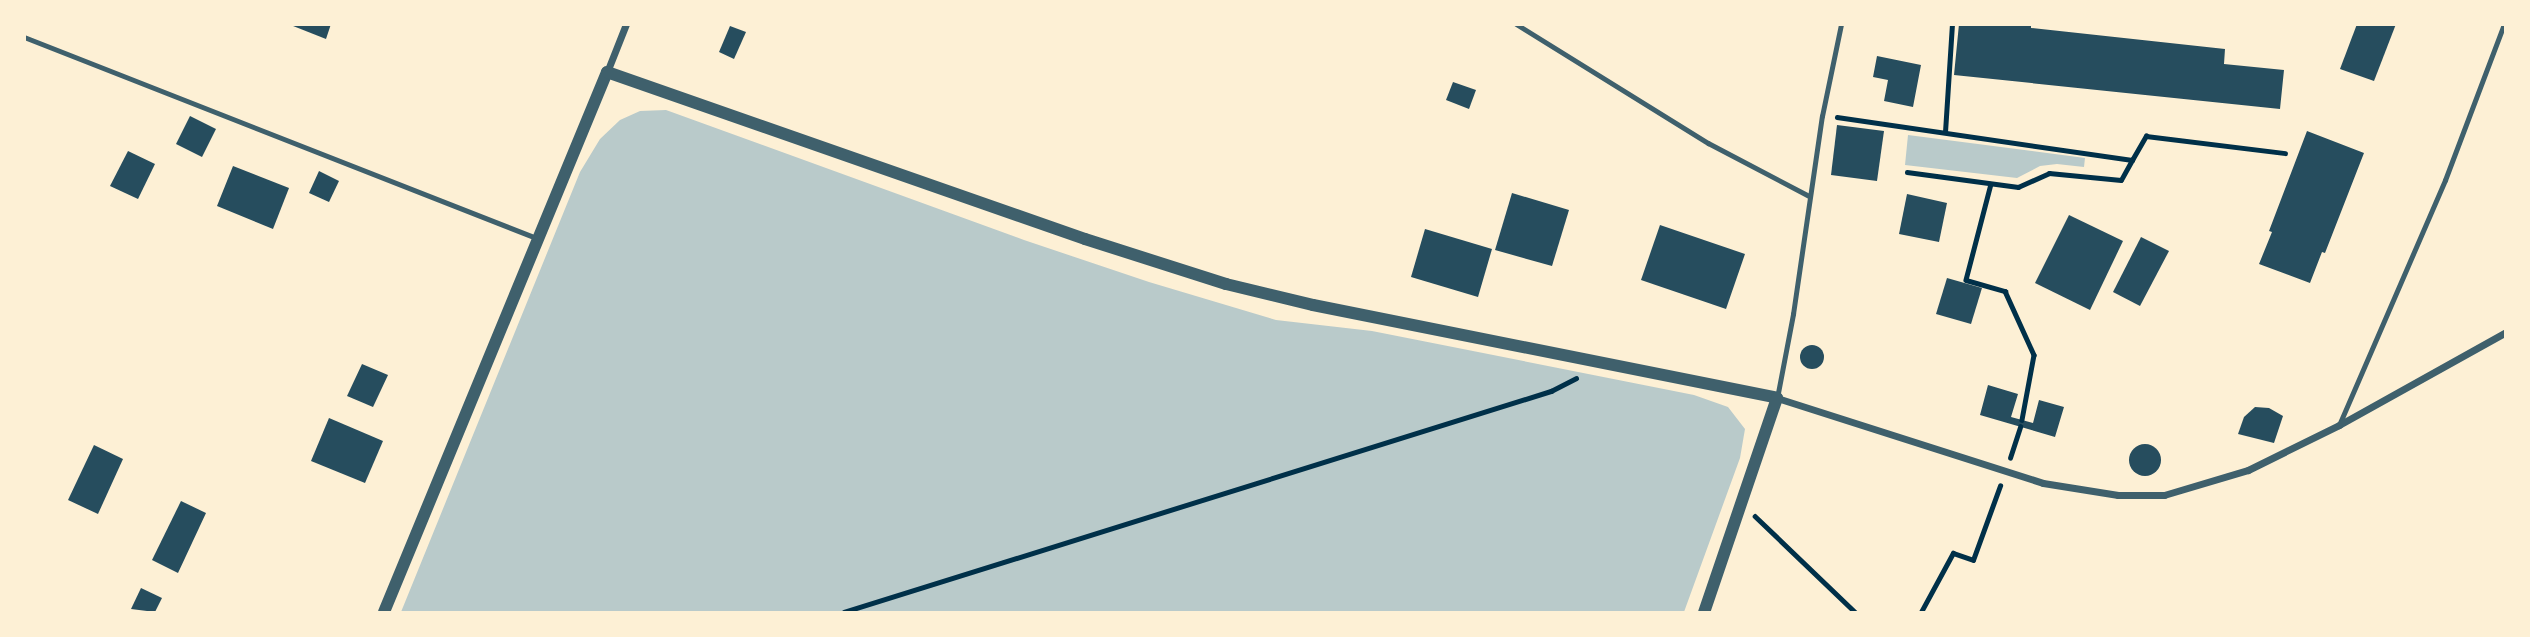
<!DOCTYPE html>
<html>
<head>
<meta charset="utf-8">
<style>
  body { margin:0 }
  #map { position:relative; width:2530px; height:637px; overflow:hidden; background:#fdf0d5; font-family:"IBM Plex Sans",sans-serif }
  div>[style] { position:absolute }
  .green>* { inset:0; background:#b9caca }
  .building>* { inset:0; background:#264d5e }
  .round { border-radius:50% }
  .path>* { height:4.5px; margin:-2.25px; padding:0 2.25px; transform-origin:2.25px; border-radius:2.25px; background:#003049 }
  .service>* { height:5px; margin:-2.5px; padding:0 2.5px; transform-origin:2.5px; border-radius:2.5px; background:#3f606c }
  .minor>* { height:7px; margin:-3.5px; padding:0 3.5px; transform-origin:3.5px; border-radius:3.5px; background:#3f606c }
  .tertiary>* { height:12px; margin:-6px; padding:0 6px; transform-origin:6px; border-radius:6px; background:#3f606c }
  span { translate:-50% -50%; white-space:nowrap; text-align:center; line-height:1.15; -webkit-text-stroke:6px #fdf0d5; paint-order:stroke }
  .frame { position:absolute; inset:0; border:26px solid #fdf0d5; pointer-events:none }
</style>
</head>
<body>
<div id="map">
  <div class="green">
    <div style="clip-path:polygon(666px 110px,1024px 240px,1149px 282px,1276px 320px,1372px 331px,1694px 395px,1728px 407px,1745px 429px,1740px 458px,1684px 612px,401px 612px,580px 172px,600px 139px,620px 120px,640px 111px)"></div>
    <div style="clip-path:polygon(1908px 135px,2085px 158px,2084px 167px,2057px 164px,2040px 166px,2017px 178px,1905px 165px)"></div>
  </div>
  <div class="building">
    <div style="clip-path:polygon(288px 24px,331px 24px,326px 39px)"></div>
    <div style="clip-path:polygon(1959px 24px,2031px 24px,2031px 28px,2225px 49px,2224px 64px,2284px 70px,2280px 109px,1954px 75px)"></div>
    <div style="clip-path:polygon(2357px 24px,2396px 24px,2374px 81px,2340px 69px)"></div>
    <div style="clip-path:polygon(730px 26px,746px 32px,734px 59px,719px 52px)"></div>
    <div style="clip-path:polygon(1877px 56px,1921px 65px,1913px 107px,1884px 101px,1888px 80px,1873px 77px)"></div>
    <div style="clip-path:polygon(1453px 82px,1476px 90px,1469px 109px,1446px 100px)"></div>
    <div style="clip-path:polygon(190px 116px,216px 129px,202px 157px,176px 144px)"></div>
    <div style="clip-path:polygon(1837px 125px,1884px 131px,1877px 181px,1831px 175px)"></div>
    <div style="clip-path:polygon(2307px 131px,2364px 153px,2325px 253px,2322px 252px,2310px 283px,2259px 264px,2272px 232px,2269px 231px)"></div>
    <div style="clip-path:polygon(128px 151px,155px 164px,138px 199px,110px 186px)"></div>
    <div style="clip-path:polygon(233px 166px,289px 188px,273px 229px,217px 206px)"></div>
    <div style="clip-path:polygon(319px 171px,339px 181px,329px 202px,309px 193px)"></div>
    <div style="clip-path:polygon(1512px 193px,1569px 210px,1552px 266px,1495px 250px)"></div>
    <div style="clip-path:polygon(1907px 194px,1947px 203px,1939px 242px,1899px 234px)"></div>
    <div style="clip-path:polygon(2069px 215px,2123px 241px,2090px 310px,2035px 283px)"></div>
    <div style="clip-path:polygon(1660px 225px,1745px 254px,1726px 309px,1641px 280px)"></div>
    <div style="clip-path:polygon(1425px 229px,1492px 249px,1478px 297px,1411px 277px)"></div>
    <div style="clip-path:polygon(2141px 237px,2169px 251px,2140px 306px,2113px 292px)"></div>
    <div style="clip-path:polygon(1947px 278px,1982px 288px,1971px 324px,1936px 314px)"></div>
    <div class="round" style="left:1800px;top:345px;width:24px;height:24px"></div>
    <div style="clip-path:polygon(362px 364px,388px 375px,373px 407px,347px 396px)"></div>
    <div style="clip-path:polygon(1988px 385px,2018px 394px,2011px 417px,2033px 423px,2039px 400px,2064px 407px,2055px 437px,1980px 415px)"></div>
    <div style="clip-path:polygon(2255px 407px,2269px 408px,2283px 416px,2274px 443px,2238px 434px,2244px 417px)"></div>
    <div style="clip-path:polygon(329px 418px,383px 441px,365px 483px,311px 461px)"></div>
    <div class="round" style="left:2129px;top:444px;width:32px;height:32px"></div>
    <div style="clip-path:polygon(94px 445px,123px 459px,98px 514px,68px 500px)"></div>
    <div style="clip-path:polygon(181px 501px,206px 513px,178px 573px,152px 560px)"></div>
    <div style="clip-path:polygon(141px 588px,162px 598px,155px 612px,131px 609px)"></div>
  </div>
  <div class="path">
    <div style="left:1837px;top:117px;width:298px;rotate:8.3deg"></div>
    <div style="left:2132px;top:160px;width:28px;rotate:-60deg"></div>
    <div style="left:2146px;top:136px;width:140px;rotate:7deg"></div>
    <div style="left:1945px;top:132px;width:108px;rotate:-86.3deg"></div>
    <div style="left:1907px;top:172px;width:112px;rotate:7.7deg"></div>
    <div style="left:2018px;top:187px;width:34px;rotate:-24deg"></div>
    <div style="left:2049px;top:173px;width:72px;rotate:5.6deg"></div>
    <div style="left:2121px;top:180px;width:23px;rotate:-61deg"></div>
    <div style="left:1991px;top:184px;width:99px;rotate:104.6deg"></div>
    <div style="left:1966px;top:280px;width:41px;rotate:15.8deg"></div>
    <div style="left:2005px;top:291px;width:70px;rotate:65.6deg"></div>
    <div style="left:2034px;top:355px;width:66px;rotate:100.5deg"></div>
    <div style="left:2010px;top:458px;width:33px;rotate:-72deg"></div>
    <div style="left:1755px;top:516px;width:139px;rotate:43.8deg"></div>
    <div style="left:844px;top:612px;width:741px;rotate:-17.36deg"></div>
    <div style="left:1551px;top:391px;width:28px;rotate:-27deg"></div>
    <div style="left:1921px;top:612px;width:67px;rotate:-61.5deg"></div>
    <div style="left:1953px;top:553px;width:21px;rotate:19deg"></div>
    <div style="left:1973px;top:560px;width:79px;rotate:-70deg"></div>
  </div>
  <div class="service">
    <div style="left:1516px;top:24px;width:226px;rotate:31.8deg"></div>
    <div style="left:1708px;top:143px;width:114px;rotate:27.7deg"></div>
    <div style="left:24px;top:37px;width:550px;rotate:21.43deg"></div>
    <div style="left:1777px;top:398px;width:86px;rotate:-79.2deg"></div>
    <div style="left:1793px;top:314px;width:200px;rotate:-81.7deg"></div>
    <div style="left:1822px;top:116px;width:94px;rotate:-78.3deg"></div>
    <div style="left:2339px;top:425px;width:267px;rotate:-66.6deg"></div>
    <div style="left:2445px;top:180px;width:167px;rotate:-69.3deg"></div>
  </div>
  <div class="minor">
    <div style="left:607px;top:72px;width:52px;rotate:-68.4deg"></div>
    <div style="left:1777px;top:398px;width:279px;rotate:17.7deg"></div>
    <div style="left:2043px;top:483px;width:76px;rotate:9.1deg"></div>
    <div style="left:2118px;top:495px;width:46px"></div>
    <div style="left:2164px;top:495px;width:88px;rotate:-16.6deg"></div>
    <div style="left:2248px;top:470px;width:102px;rotate:-26.3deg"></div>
    <div style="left:2339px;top:425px;width:191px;rotate:-29.1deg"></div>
  </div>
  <div class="tertiary">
    <div style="left:384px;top:612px;width:584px;rotate:-67.56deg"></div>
    <div style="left:607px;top:72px;width:506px;rotate:19.26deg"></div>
    <div style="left:1085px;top:239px;width:148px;rotate:17.7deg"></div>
    <div style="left:1226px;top:284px;width:89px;rotate:13.6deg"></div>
    <div style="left:1313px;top:305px;width:473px;rotate:11.3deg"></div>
    <div style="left:1777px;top:398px;width:226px;rotate:108.8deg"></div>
  </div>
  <div class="frame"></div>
</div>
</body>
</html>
